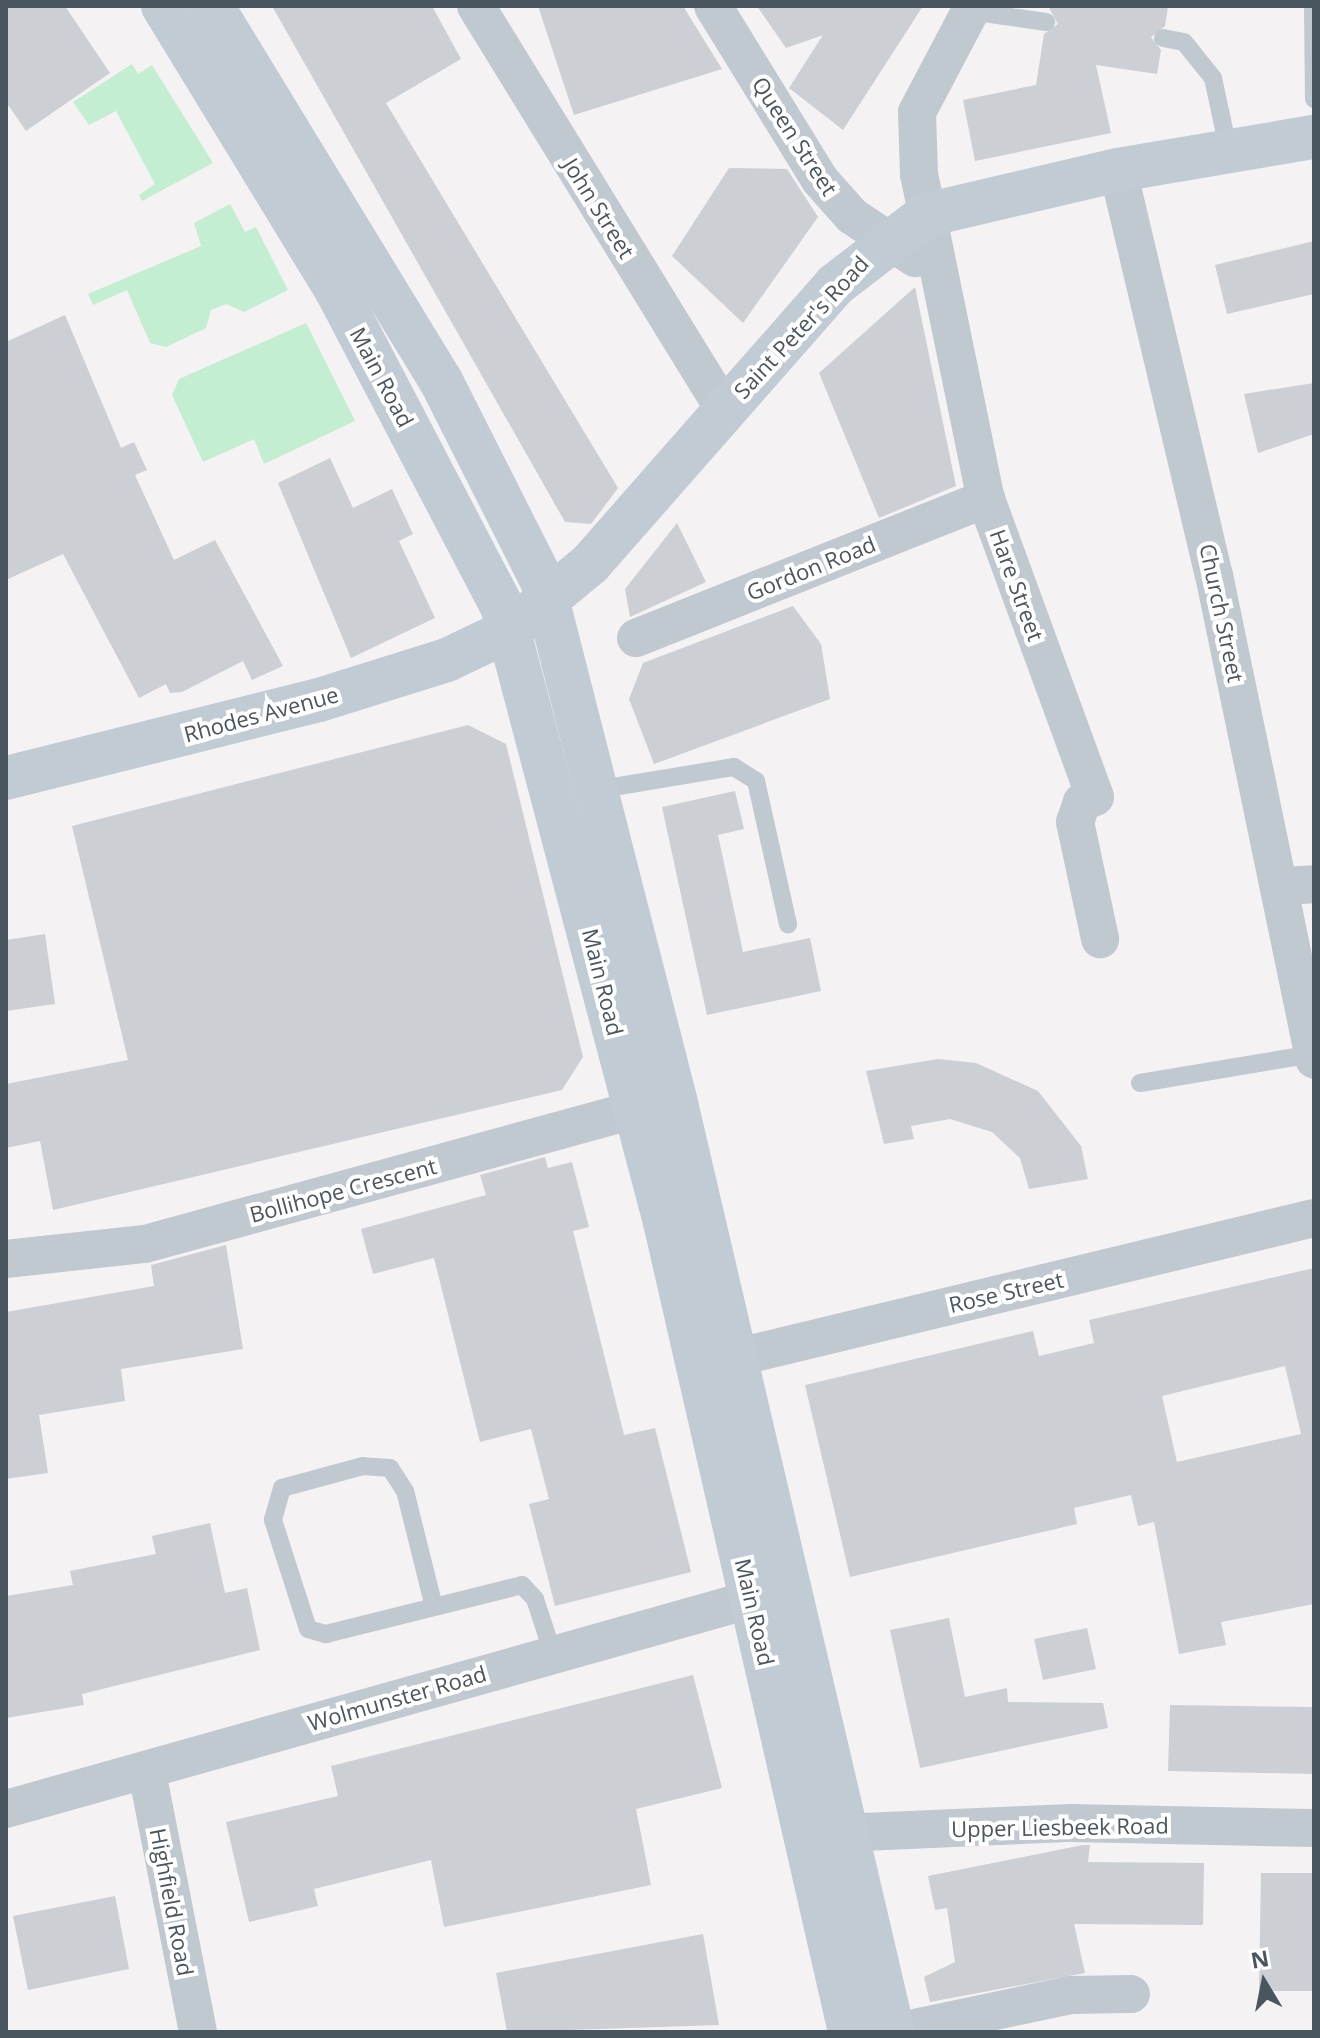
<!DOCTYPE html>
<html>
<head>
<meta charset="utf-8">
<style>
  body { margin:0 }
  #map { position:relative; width:1320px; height:2038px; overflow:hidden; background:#f4f2f2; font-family:"Open Sans",sans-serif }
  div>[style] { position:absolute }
  .green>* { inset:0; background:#c3eed2 }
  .building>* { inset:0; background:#cccfd4 }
  .lane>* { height:18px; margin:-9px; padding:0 9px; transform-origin:9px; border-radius:9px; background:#c0c9d0 }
  .street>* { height:38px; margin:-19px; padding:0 19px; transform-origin:19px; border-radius:19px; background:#c0c9d0 }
  .secondary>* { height:44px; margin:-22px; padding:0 22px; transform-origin:22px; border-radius:22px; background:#c0cbd4 }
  span { translate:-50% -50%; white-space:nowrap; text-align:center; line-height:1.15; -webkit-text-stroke:8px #fff; paint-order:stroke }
  .street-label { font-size:22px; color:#4a565f }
  .frame { position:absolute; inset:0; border:8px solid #4a565f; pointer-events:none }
  .north { position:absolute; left:1224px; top:1942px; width:80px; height:80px; -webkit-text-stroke:6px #fff; paint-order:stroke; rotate:350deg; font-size:22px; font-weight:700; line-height:32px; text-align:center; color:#4a565f }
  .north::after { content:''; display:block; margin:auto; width:28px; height:36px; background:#4a565f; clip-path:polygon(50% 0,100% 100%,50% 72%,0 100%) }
</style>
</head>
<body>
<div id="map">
  <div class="green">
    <div style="clip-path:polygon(132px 64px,138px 74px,152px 65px,213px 163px,142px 201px,139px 195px,155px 184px,116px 111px,89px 125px,73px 102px)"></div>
    <div style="clip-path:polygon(230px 204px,245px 232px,256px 227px,288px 290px,244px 312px,226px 304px,211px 310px,206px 328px,166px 347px,150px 343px,127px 290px,93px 305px,88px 294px,201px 246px,194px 223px)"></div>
    <div style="clip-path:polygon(306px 323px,355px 421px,264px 464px,254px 439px,203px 462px,172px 395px,179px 379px)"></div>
  </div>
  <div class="building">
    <div style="clip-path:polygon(6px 6px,65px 6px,110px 73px,26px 131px,6px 102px)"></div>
    <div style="clip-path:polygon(272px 6px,432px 6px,461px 59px,386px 103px,618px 488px,591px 524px,565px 522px)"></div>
    <div style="clip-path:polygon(538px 6px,683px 6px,722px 69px,574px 115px)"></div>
    <div style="clip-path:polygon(757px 6px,923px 6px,843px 130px,789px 88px,823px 35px,786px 48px)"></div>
    <div style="clip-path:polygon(1048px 6px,1168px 6px,1165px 26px,1151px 37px,1161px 50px,1157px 74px,1096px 65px,1111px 133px,975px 161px,963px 100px,1036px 85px,1044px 34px,1058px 24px)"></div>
    <div style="clip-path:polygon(729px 168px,787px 169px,818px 217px,743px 323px,672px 256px)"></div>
    <div style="clip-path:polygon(1314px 241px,1314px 294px,1227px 314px,1215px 265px)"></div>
    <div style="clip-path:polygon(915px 287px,956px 486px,879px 518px,819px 373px)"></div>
    <div style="clip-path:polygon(65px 315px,121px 448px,134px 442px,147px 470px,135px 475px,174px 560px,215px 540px,283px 666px,252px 680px,243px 661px,182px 692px,170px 693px,166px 684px,139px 698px,63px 554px,6px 580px,6px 342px)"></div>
    <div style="clip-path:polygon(1314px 383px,1314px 434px,1258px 453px,1244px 394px)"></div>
    <div style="clip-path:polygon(330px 458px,353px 508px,392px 489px,413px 534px,399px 541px,435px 618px,351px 658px,278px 483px)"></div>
    <div style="clip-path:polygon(677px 523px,706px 582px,630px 617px,625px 589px)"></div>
    <div style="clip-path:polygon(793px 606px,821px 644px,830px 699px,654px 764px,629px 699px,643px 663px)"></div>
    <div style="clip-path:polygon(468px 725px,506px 744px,583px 1057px,562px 1090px,53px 1210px,40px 1141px,6px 1148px,6px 1084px,128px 1060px,72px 826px)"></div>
    <div style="clip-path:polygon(735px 791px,744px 829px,718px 835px,743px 952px,810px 938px,821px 991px,707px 1015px,662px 807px)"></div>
    <div style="clip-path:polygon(45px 934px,55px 1004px,6px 1011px,6px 940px)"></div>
    <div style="clip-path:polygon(938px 1059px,976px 1063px,1038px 1091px,1081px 1146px,1088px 1179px,1029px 1189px,1020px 1158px,992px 1132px,950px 1119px,911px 1126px,914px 1139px,884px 1144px,866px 1071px)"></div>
    <div style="clip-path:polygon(545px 1157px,548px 1168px,572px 1162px,589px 1227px,573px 1231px,624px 1435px,655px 1428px,691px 1572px,555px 1606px,529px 1504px,549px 1499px,531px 1429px,480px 1442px,434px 1258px,373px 1274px,361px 1229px,486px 1195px,480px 1175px)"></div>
    <div style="clip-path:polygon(226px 1245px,243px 1349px,121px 1369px,125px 1401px,39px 1415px,48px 1473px,6px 1479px,6px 1312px,154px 1286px,151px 1265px)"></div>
    <div style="clip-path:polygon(evenodd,1314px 1268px,1314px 1604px,1221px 1622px,1226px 1645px,1179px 1654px,1154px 1522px,1138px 1526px,1131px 1495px,1074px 1508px,1077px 1524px,850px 1577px,805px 1385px,1033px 1331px,1039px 1356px,1094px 1343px,1089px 1320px,1314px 1268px,1285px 1366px,1301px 1434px,1177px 1462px,1162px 1396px,1285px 1366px)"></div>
    <div style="clip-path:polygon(210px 1523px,225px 1593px,247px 1588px,260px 1650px,82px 1694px,84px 1705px,6px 1718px,6px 1596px,73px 1585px,70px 1571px,156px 1554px,152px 1536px)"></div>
    <div style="clip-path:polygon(949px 1618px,965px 1697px,1007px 1688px,1008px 1702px,1103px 1703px,1108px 1728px,920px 1768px,890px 1630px)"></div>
    <div style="clip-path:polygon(1087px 1628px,1096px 1669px,1043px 1680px,1034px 1639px)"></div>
    <div style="clip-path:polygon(693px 1675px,722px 1788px,636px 1809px,651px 1885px,444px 1927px,431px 1860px,314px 1889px,318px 1906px,249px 1922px,226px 1822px,338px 1796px,331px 1766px)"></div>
    <div style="clip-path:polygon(1170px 1705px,1314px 1707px,1314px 1774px,1168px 1771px)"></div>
    <div style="clip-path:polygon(1083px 1845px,1090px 1845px,1088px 1862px,1204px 1863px,1203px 1925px,1074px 1924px,1085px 1973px,930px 2002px,924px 1977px,955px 1962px,947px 1908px,935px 1910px,928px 1876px)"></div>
    <div style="clip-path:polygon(1261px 1873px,1314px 1873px,1314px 1991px,1259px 1991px)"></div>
    <div style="clip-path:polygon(115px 1896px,129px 1969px,28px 1990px,13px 1916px)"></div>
    <div style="clip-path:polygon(703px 1934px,719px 2025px,507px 2032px,496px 1973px)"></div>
  </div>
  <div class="lane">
    <div style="left:1313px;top:6px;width:93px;rotate:89.4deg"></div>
    <div style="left:969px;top:11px;width:78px;rotate:8.1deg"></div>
    <div style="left:1163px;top:38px;width:21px;rotate:11deg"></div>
    <div style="left:1184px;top:42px;width:46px;rotate:51.1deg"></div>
    <div style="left:1213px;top:78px;width:72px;rotate:77.9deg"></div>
    <div style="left:595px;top:790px;width:141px;rotate:-9.4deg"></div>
    <div style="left:734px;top:767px;width:26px;rotate:32deg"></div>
    <div style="left:756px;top:781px;width:147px;rotate:77.4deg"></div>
    <div style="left:1140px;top:1083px;width:175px;rotate:-9.5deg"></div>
    <div style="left:433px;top:1603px;width:115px;rotate:-104deg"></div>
    <div style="left:405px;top:1491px;width:27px;rotate:-123deg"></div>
    <div style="left:390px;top:1468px;width:27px;rotate:-176deg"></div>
    <div style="left:363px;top:1466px;width:84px;rotate:164.8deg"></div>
    <div style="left:282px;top:1488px;width:33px;rotate:106deg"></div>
    <div style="left:273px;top:1520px;width:114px;rotate:72.2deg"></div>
    <div style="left:308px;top:1629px;width:19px;rotate:16deg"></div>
    <div style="left:326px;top:1634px;width:202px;rotate:-14deg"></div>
    <div style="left:522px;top:1585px;width:19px;rotate:47deg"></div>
    <div style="left:535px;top:1599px;width:58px;rotate:71.9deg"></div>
  </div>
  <div class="street">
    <div style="left:476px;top:6px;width:473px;rotate:58.4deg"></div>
    <div style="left:713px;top:6px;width:204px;rotate:58.4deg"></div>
    <div style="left:820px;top:180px;width:48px;rotate:48.4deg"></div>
    <div style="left:852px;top:216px;width:76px;rotate:33.7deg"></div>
    <div style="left:973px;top:6px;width:120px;rotate:117.8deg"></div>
    <div style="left:917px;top:112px;width:62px;rotate:88.2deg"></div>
    <div style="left:919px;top:174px;width:332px;rotate:78.4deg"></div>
    <div style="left:986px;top:499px;width:317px;rotate:69.9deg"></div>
    <div style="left:1095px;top:797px;width:14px;rotate:159deg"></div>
    <div style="left:1082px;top:802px;width:21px;rotate:109deg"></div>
    <div style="left:1075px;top:822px;width:120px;rotate:77.9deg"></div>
    <div style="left:1118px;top:170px;width:416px;rotate:76.7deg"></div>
    <div style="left:1214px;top:575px;width:495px;rotate:78.3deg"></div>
    <div style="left:636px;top:638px;width:377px;rotate:-21.7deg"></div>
    <div style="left:1281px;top:886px;width:33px;rotate:-3deg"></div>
    <div style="left:6px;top:1259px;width:140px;rotate:-6.2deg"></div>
    <div style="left:145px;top:1244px;width:537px;rotate:-15.33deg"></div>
    <div style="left:709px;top:1364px;width:622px;rotate:-13.57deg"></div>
    <div style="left:147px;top:1772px;width:265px;rotate:78.9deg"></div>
    <div style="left:6px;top:1809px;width:805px;rotate:-15.71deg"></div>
    <div style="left:817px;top:1834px;width:255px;rotate:-2.5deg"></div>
    <div style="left:1072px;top:1823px;width:242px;rotate:1.2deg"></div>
    <div style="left:895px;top:2032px;width:179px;rotate:-11.9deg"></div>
    <div style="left:1070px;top:1995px;width:61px;rotate:-0.9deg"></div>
  </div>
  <div class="secondary">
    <div style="left:163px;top:6px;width:334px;rotate:58.6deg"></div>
    <div style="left:337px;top:291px;width:359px;rotate:62.4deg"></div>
    <div style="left:503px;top:609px;width:634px;rotate:75.2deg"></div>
    <div style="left:665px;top:1222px;width:831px;rotate:77.13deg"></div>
    <div style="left:212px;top:6px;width:439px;rotate:58.6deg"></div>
    <div style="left:441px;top:381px;width:226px;rotate:63.2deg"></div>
    <div style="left:543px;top:583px;width:533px;rotate:75.65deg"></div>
    <div style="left:675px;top:1099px;width:958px;rotate:76.85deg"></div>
    <div style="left:6px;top:778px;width:323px;rotate:-14deg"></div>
    <div style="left:319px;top:700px;width:134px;rotate:-17.4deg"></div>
    <div style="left:447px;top:660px;width:70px;rotate:-25.5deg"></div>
    <div style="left:510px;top:630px;width:104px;rotate:-39.5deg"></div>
    <div style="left:590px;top:564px;width:371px;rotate:-48.7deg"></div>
    <div style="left:835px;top:285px;width:115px;rotate:-37.6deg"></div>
    <div style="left:926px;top:215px;width:197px;rotate:-13.2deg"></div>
    <div style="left:1118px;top:170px;width:199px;rotate:-9.6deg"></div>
  </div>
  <div class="street-label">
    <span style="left:795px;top:136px;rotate:57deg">Queen Street</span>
    <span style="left:599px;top:208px;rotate:58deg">John Street</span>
    <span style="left:801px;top:327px;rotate:-47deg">Saint Peter's Road</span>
    <span style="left:382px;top:377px;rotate:62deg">Main Road</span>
    <span style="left:811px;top:568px;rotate:-22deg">Gordon Road</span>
    <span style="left:1017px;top:585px;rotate:70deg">Hare Street</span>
    <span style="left:1222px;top:613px;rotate:78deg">Church Street</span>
    <span style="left:261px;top:714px;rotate:-15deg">Rhodes Avenue</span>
    <span style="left:603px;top:982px;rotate:76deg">Main Road</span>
    <span style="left:343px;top:1190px;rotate:-15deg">Bollihope Crescent</span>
    <span style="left:1006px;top:1292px;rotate:-13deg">Rose Street</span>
    <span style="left:755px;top:1612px;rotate:77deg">Main Road</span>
    <span style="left:397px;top:1698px;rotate:-16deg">Wolmunster Road</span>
    <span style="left:1060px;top:1827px;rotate:-1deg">Upper Liesbeek Road</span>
    <span style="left:172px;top:1902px;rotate:79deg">Highfield Road</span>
  </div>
  <div class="frame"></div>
  <div class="north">N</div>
</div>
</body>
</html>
